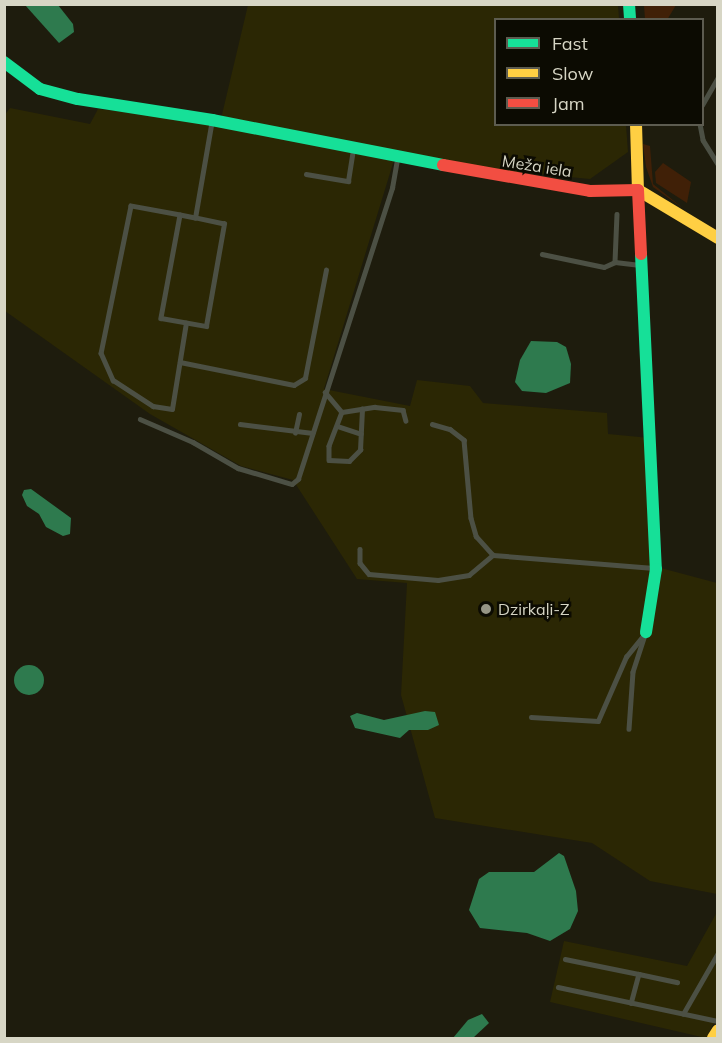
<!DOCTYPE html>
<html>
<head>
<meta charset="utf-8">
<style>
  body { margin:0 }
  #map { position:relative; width:722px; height:1043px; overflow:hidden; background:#1e1c0d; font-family:Mulish,sans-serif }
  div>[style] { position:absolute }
  .built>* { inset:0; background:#2b2704 }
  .green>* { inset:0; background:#402007 }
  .water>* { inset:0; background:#2e7a4e }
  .round { border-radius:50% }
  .lane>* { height:4.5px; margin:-2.25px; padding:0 2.25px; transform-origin:2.25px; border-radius:2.25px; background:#4c5044 }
  .fast>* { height:12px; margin:-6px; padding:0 6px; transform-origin:6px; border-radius:6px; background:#16e098 }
  .slow>* { height:12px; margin:-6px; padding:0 6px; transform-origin:6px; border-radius:6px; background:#ffcf43 }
  .jam>* { height:12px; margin:-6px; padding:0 6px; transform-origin:6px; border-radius:6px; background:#f24e42 }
  .dots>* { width:16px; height:16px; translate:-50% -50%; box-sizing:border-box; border:3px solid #0c0b02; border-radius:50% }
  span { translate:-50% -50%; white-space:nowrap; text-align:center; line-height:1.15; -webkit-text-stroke:5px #0c0b02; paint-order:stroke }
  .street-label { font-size:16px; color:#d7d6c5 }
  .poi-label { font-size:16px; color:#d7d6c5 }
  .left { translate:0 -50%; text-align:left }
  .frame { position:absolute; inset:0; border:6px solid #d7d6c5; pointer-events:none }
  .legend { position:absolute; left:494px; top:18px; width:210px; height:108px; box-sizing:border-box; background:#0c0b02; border:2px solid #5d5c50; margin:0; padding:8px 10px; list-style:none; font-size:18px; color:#d7d6c5 }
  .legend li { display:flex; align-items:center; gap:12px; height:30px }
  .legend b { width:30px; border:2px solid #5d5c50 }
</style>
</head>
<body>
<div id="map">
  <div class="built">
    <div style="clip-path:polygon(248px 5px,618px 5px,619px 19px,496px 20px,496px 124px,626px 125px,628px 152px,590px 179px,394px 160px,324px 389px,410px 406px,417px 380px,470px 386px,483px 403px,607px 413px,608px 434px,650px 438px,657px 567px,717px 583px,717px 894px,650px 881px,592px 843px,435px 818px,401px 695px,407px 583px,357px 579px,293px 480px,241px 466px,150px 414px,5px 311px,4px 116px,10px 108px,90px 124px,98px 109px,220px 123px)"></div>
    <div style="clip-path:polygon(717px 912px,717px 1017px,706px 1038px,550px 1002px,564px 941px,687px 966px)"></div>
  </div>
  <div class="green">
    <div style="clip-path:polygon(644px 5px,644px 4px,676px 5px,667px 20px,645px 19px)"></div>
    <div style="clip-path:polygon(643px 144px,650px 146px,653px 184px,684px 209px,653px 187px,646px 167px)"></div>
    <div style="clip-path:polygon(663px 163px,691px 182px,687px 203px,656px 183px,655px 172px)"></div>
  </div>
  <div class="water">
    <div style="clip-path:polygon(25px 5px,58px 5px,73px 24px,74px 32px,59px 43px)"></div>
    <div style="clip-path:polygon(531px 341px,557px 342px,566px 347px,571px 364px,570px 383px,546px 393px,522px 391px,515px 382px,520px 360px)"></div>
    <div style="clip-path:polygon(31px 489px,71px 518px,70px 534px,63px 536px,46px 527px,39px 514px,27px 506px,22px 495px,24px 490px)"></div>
    <div class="round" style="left:14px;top:665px;width:30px;height:30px"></div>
    <div style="clip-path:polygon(425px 711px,435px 712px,439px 725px,428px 730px,409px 730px,400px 738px,355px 728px,350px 716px,357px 713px,384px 720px)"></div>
    <div style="clip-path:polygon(559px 853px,564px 856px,576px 891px,578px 911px,570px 929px,550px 941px,527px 933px,480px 928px,469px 910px,479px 879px,489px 872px,534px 872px)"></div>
    <div style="clip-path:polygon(482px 1014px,489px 1023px,473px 1038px,453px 1038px,468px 1020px)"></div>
  </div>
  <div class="lane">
    <div style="left:702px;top:105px;width:32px;rotate:-60deg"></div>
    <div style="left:700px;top:124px;width:16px;rotate:79deg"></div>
    <div style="left:703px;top:140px;width:28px;rotate:58deg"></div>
    <div style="left:306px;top:174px;width:43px;rotate:9.5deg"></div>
    <div style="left:348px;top:181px;width:31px;rotate:-81deg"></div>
    <div style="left:617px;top:214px;width:48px;rotate:92.4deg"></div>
    <div style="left:615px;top:262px;width:25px;rotate:7deg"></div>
    <div style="left:180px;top:215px;width:50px;rotate:-169.6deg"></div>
    <div style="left:131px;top:206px;width:150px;rotate:101.5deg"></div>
    <div style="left:101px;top:353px;width:30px;rotate:66deg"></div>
    <div style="left:113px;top:380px;width:48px;rotate:33deg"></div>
    <div style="left:153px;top:406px;width:19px;rotate:9deg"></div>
    <div style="left:172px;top:409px;width:87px;rotate:-80.8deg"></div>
    <div style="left:195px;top:218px;width:15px;rotate:-169deg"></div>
    <div style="left:180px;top:215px;width:105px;rotate:100.5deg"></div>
    <div style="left:161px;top:318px;width:46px;rotate:10.1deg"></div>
    <div style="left:206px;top:326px;width:104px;rotate:-80deg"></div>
    <div style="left:224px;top:224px;width:30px;rotate:-168deg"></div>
    <div style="left:195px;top:218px;width:99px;rotate:-80.2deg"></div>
    <div style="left:542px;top:254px;width:63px;rotate:11.8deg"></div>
    <div style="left:604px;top:267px;width:12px;rotate:-24deg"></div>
    <div style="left:180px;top:362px;width:116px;rotate:11.4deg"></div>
    <div style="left:294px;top:385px;width:13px;rotate:-32deg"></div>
    <div style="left:305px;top:378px;width:110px;rotate:-79deg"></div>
    <div style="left:325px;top:392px;width:26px;rotate:50deg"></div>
    <div style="left:342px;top:412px;width:33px;rotate:-9deg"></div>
    <div style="left:375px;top:407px;width:28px;rotate:6deg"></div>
    <div style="left:403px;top:410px;width:11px;rotate:75deg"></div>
    <div style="left:342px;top:412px;width:36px;rotate:111deg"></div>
    <div style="left:329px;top:446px;width:14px;rotate:90deg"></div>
    <div style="left:329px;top:460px;width:20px;rotate:3deg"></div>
    <div style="left:349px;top:461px;width:16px;rotate:-45deg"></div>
    <div style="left:360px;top:450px;width:41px;rotate:-87.2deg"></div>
    <div style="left:140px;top:419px;width:58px;rotate:23.5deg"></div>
    <div style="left:193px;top:442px;width:52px;rotate:30deg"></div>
    <div style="left:238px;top:468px;width:56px;rotate:16.5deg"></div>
    <div style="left:292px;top:484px;width:8px;rotate:-40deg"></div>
    <div style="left:298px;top:479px;width:306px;rotate:-72.1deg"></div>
    <div style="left:392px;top:188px;width:29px;rotate:-80deg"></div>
    <div style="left:240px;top:424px;width:73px;rotate:7.1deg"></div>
    <div style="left:432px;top:424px;width:19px;rotate:16deg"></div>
    <div style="left:450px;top:429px;width:18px;rotate:38deg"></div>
    <div style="left:464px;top:440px;width:78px;rotate:84.9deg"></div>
    <div style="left:471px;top:518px;width:19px;rotate:74deg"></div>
    <div style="left:476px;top:536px;width:25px;rotate:48deg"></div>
    <div style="left:337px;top:426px;width:25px;rotate:18deg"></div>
    <div style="left:295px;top:433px;width:19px;rotate:-78deg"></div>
    <div style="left:360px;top:549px;width:14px;rotate:90deg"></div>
    <div style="left:360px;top:563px;width:14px;rotate:51deg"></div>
    <div style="left:369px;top:574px;width:69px;rotate:5deg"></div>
    <div style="left:438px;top:580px;width:31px;rotate:-9deg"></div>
    <div style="left:469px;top:575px;width:31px;rotate:-40deg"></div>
    <div style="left:493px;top:555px;width:161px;rotate:4.6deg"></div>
    <div style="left:531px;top:717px;width:67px;rotate:3.4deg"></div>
    <div style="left:598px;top:721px;width:70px;rotate:-66.4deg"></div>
    <div style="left:626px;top:657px;width:32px;rotate:-51deg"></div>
    <div style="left:646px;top:632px;width:42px;rotate:108deg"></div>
    <div style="left:633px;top:672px;width:57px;rotate:94deg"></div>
    <div style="left:565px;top:959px;width:76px;rotate:11.5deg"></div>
    <div style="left:639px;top:974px;width:30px;rotate:105deg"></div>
    <div style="left:639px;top:974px;width:39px;rotate:12deg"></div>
    <div style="left:558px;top:987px;width:164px;rotate:12deg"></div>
    <div style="left:683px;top:1014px;width:70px;rotate:-60.2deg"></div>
  </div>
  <div class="fast">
    <div style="left:629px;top:4px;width:16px;rotate:86deg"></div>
    <div style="left:4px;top:62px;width:45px;rotate:36.9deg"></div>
    <div style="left:40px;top:89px;width:39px;rotate:15deg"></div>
    <div style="left:78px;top:99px;width:136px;rotate:8.9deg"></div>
    <div style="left:212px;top:120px;width:235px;rotate:11deg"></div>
    <div style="left:641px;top:254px;width:315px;rotate:87.3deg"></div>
    <div style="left:656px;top:569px;width:64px;rotate:99deg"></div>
  </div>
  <div class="slow">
    <div style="left:636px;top:124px;width:66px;rotate:88.3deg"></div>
    <div style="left:638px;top:190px;width:93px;rotate:31deg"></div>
    <div style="left:713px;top:1038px;width:9px;rotate:-58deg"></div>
  </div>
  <div class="jam">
    <div style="left:443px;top:165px;width:149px;rotate:10deg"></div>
    <div style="left:590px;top:191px;width:48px;rotate:-1.2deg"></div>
    <div style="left:638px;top:190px;width:64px;rotate:87.3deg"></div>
  </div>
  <div class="dots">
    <div style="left:486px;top:609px;background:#969585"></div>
  </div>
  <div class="street-label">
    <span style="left:537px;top:166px;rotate:9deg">Meža iela</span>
  </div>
  <div class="poi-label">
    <span class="left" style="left:498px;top:609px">Dzirkaļi-Z</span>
  </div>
  <div class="frame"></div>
  <ul class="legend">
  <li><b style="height:8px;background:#16e098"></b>Fast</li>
  <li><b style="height:8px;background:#ffcf43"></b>Slow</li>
  <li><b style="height:8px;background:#f24e42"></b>Jam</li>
  </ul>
</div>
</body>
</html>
